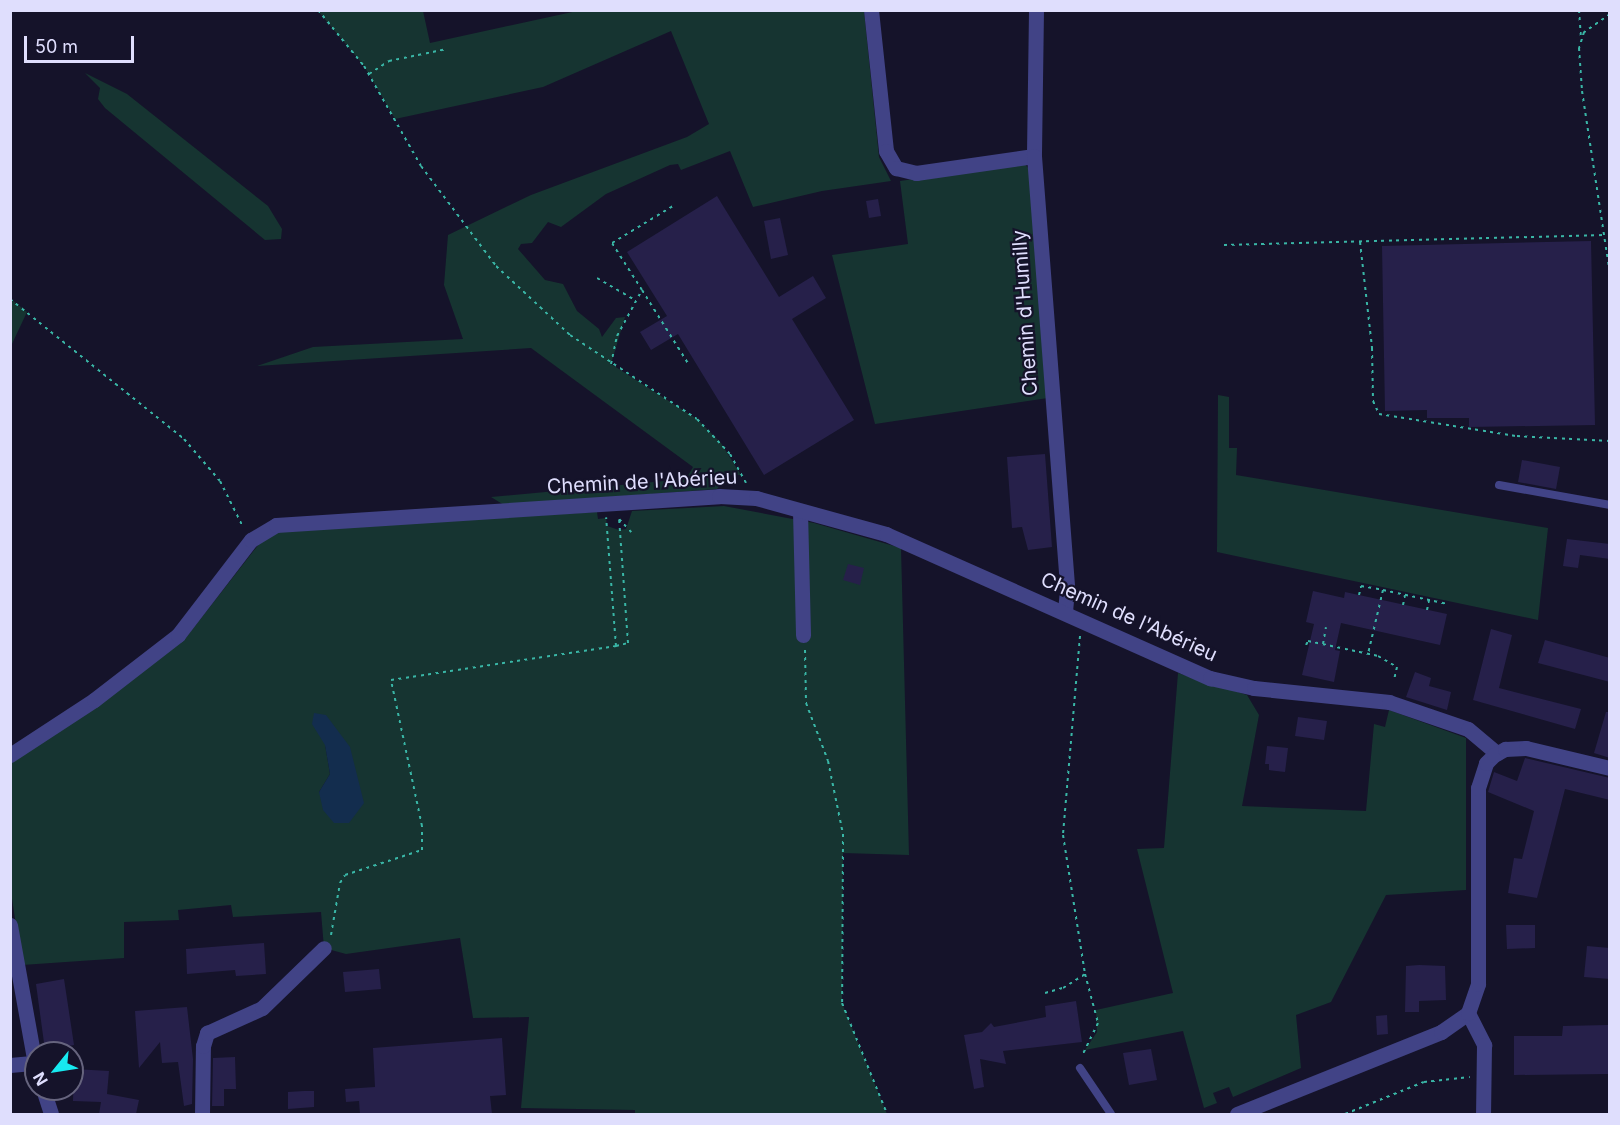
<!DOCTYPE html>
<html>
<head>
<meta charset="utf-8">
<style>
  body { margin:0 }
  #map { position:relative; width:1620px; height:1125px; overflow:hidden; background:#15132a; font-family:Inter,sans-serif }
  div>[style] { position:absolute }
  .green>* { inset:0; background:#163431 }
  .water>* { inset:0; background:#132d4e }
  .building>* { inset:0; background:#26204a }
  .path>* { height:2px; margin-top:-1px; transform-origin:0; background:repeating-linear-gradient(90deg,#39b6a6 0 3px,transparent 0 7.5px) }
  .service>* { height:8px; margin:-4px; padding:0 4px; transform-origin:4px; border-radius:4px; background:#414386 }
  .minor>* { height:15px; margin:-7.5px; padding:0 7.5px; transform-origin:7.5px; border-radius:7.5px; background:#414386 }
  .tertiary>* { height:15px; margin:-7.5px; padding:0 7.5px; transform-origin:7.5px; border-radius:7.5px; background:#414386 }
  span { translate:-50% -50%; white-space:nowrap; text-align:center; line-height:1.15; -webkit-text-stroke:4.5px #15132a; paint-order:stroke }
  .street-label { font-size:20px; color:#dfdefd }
  .frame { position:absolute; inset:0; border:12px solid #dfdefd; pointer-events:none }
  .north { position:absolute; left:24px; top:1041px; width:60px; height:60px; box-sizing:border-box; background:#15132a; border:2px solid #66647e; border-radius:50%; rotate:240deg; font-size:16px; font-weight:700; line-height:24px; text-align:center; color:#dfdefd }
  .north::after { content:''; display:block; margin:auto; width:21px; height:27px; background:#17e9f0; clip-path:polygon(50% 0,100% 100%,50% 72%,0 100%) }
  .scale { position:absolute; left:24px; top:36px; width:110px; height:27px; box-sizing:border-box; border:3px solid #dfdefd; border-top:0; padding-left:8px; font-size:18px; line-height:21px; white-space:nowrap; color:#dfdefd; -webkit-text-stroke:4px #15132a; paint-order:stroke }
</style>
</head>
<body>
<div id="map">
  <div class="green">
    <div style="clip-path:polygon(318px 11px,423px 11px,430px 43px,577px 11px,864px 11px,879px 157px,891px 181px,822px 191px,753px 207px,730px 151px,681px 170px,678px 164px,670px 165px,606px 194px,561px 227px,548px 222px,532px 243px,521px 244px,518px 249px,545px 280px,563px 284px,577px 311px,599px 329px,602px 337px,616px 318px,625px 317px,611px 364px,697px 419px,721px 443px,741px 475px,729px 475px,717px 489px,504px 505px,491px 497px,686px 479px,693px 467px,531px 348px,257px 366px,313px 347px,463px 339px,444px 285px,448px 235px,531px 195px,687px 137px,709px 124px,671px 31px,543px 87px,395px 119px,364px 66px)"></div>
    <div style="clip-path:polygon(85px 73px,127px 94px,268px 206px,282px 229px,281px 239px,265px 240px,105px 108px,98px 99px,100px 88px)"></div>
    <div style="clip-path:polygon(1024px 163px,1029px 169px,1048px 398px,875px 424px,832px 255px,908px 244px,900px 181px)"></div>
    <div style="clip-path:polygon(11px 299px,27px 312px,11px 346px)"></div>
    <div style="clip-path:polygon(1218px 395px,1229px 397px,1229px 448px,1237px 448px,1236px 475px,1548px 528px,1538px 620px,1217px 552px)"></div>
    <div style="clip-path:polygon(evenodd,724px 506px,814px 523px,901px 548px,909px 855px,843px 853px,842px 1003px,887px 1114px,635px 1114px,635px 1110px,521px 1108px,529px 1017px,473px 1018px,460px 938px,346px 954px,324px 948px,321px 912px,233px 917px,231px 905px,178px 910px,179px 920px,124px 922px,124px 958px,22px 965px,11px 892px,10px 760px,188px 635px,266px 535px,294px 529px,597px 512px,598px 519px,606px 518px,607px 526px,619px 530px,626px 529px,632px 511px,724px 506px,325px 744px,349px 823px,319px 792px,330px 774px,325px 744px)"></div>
    <div style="clip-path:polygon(1178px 673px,1247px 695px,1259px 715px,1242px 806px,1366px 811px,1374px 724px,1385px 727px,1389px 710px,1466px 738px,1466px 890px,1386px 895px,1331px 1002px,1296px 1015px,1301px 1068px,1233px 1097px,1229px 1087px,1213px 1093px,1217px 1103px,1204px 1108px,1183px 1031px,1085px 1050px,1097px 1032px,1096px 1010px,1173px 993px,1137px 849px,1164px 848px)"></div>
  </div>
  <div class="water">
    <div style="clip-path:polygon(314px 713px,326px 715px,350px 747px,364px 803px,349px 823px,334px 823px,323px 810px,319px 792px,330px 774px,325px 745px,312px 724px)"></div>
  </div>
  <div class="building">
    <div style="clip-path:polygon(717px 196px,779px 297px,813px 276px,826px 298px,792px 319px,854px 420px,764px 475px,678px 334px,651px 350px,640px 332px,667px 316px,627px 252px)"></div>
    <div style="clip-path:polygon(878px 199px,881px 216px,869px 218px,866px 201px)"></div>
    <div style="clip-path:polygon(780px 218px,788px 255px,771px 259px,764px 221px)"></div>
    <div style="clip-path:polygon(1591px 241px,1595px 425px,1469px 427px,1469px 418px,1427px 418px,1427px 410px,1385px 411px,1382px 246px)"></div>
    <div style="clip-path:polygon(1045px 454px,1052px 547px,1028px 550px,1022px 527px,1012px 528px,1007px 457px)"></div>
    <div style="clip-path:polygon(1522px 460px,1560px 467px,1556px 489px,1518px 482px)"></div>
    <div style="clip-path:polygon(1567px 539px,1610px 544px,1610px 559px,1580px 555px,1578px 568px,1563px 566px)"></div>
    <div style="clip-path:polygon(848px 564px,864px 568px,860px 585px,843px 580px)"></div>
    <div style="clip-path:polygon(1313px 591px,1344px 598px,1345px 592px,1447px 614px,1440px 645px,1341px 623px,1335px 650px,1340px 651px,1334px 682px,1302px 675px,1314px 624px,1306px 622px)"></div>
    <div style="clip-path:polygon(1491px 629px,1512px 635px,1499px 688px,1581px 709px,1575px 729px,1473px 700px)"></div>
    <div style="clip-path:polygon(1545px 640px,1610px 658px,1610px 682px,1538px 663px)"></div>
    <div style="clip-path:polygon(1415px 672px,1431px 678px,1429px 686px,1451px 692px,1447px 710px,1406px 697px)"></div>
    <div style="clip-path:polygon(1606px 712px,1610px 712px,1610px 758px,1594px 753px)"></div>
    <div style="clip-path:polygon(1298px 717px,1327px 721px,1324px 740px,1295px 736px)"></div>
    <div style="clip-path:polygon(1267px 746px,1288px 748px,1285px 772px,1269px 770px,1269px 764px,1265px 764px)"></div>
    <div style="clip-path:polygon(1525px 758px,1610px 778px,1610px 800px,1565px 789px,1537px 898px,1508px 893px,1514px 858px,1522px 859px,1534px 811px,1488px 792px,1494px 772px,1517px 781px)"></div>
    <div style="clip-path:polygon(1506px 925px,1535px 925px,1535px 948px,1507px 949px)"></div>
    <div style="clip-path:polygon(264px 943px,266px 974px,236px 976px,235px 970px,187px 974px,186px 949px)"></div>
    <div style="clip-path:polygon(1587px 946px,1610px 948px,1610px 979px,1584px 977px)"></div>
    <div style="clip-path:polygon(1419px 965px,1445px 966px,1446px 1000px,1419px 1001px,1419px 1012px,1405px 1012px,1406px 966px)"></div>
    <div style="clip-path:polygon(379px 969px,381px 989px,345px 992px,343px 972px)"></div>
    <div style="clip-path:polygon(64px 979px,74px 1045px,45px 1050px,36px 984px)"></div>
    <div style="clip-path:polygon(1076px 1001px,1082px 1042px,1003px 1051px,1006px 1064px,980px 1059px,984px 1087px,974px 1089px,964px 1035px,982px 1032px,991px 1023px,994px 1027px,1046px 1017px,1045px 1006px)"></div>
    <div style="clip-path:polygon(187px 1007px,193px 1059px,192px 1104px,184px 1106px,178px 1062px,162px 1063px,160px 1042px,139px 1068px,135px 1011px)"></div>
    <div style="clip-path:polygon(1387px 1015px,1388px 1034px,1377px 1035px,1376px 1016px)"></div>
    <div style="clip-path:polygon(1608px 1025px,1608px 1074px,1514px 1075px,1514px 1036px,1562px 1036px,1563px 1026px)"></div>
    <div style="clip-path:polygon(502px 1038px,506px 1095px,490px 1096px,492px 1114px,360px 1114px,359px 1101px,346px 1102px,345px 1089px,375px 1087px,373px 1048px)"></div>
    <div style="clip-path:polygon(1151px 1049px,1157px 1080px,1129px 1085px,1123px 1053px)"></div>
    <div style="clip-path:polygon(235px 1057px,236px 1089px,224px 1089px,224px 1106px,212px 1106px,213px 1058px)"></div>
    <div style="clip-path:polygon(74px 1069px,109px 1071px,107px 1094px,139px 1100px,136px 1114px,99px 1114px,101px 1102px,73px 1101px)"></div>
    <div style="clip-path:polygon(304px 1091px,314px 1091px,314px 1107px,288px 1109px,288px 1092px)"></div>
  </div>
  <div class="path">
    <div style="left:318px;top:10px;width:72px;rotate:50.6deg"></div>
    <div style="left:364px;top:66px;width:115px;rotate:60.3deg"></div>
    <div style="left:421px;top:166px;width:125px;rotate:53.1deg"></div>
    <div style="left:496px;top:266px;width:101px;rotate:43deg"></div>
    <div style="left:570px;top:335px;width:152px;rotate:33.5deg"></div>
    <div style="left:697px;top:419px;width:48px;rotate:46.7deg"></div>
    <div style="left:730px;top:454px;width:33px;rotate:61deg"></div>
    <div style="left:1579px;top:10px;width:27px;rotate:86deg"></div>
    <div style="left:1610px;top:14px;width:32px;rotate:145deg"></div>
    <div style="left:1584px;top:32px;width:17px;rotate:107deg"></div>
    <div style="left:1579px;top:48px;width:43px;rotate:86deg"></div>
    <div style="left:1582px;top:91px;width:185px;rotate:81.3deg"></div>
    <div style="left:369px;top:74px;width:24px;rotate:-33deg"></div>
    <div style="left:389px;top:61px;width:59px;rotate:-11.7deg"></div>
    <div style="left:1360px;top:242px;width:107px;rotate:83.5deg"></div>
    <div style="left:1372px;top:348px;width:53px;rotate:88.9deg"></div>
    <div style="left:1373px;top:401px;width:14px;rotate:65deg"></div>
    <div style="left:1379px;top:414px;width:140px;rotate:9.1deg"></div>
    <div style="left:1517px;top:436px;width:93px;rotate:3.1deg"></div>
    <div style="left:1224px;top:245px;width:380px;rotate:-1.5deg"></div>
    <div style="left:597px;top:278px;width:44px;rotate:30.1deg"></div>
    <div style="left:642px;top:290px;width:56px;rotate:-122.6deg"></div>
    <div style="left:612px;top:243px;width:71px;rotate:-31.2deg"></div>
    <div style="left:10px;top:299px;width:223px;rotate:38.8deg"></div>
    <div style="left:184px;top:439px;width:55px;rotate:49.4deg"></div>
    <div style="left:220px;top:481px;width:51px;rotate:63.4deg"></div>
    <div style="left:611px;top:364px;width:29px;rotate:-78deg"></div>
    <div style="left:617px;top:336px;width:52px;rotate:-61.5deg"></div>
    <div style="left:642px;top:290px;width:89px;rotate:57.9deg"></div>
    <div style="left:619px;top:519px;width:18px;rotate:47deg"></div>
    <div style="left:1383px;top:590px;width:66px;rotate:12.2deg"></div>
    <div style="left:1359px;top:595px;width:9px;rotate:-77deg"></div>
    <div style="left:1361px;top:586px;width:22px;rotate:10deg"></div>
    <div style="left:1383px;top:590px;width:66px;rotate:103.2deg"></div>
    <div style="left:1403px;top:605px;width:10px;rotate:-79deg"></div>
    <div style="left:1427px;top:610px;width:10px;rotate:-79deg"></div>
    <div style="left:1080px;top:636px;width:200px;rotate:94.9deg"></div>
    <div style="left:1063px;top:835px;width:141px;rotate:81deg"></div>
    <div style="left:1085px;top:974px;width:51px;rotate:75.1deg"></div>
    <div style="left:1098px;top:1023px;width:37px;rotate:116deg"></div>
    <div style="left:1323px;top:644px;width:17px;rotate:-80deg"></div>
    <div style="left:1306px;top:645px;width:4px;rotate:-63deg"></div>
    <div style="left:1308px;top:641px;width:72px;rotate:12.1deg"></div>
    <div style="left:1378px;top:656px;width:22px;rotate:30deg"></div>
    <div style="left:1397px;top:667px;width:13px;rotate:103deg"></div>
    <div style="left:616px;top:646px;width:12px;rotate:-14deg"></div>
    <div style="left:628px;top:643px;width:126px;rotate:-94.1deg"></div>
    <div style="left:805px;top:650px;width:53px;rotate:88.9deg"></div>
    <div style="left:806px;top:703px;width:62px;rotate:69.2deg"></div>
    <div style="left:828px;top:761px;width:75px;rotate:78.4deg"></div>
    <div style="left:843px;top:834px;width:169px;rotate:90.3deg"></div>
    <div style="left:842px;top:1003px;width:120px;rotate:67.9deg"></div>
    <div style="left:331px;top:935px;width:53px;rotate:-80.2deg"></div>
    <div style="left:340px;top:883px;width:9px;rotate:-58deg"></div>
    <div style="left:345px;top:875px;width:81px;rotate:-18deg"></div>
    <div style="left:422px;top:850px;width:24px;rotate:-90deg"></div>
    <div style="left:422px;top:826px;width:149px;rotate:-102deg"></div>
    <div style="left:391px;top:680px;width:228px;rotate:-8.6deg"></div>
    <div style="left:616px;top:646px;width:129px;rotate:-94.4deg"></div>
    <div style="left:1045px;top:993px;width:19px;rotate:-16deg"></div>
    <div style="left:1063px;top:988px;width:26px;rotate:-32deg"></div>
    <div style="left:1345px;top:1114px;width:85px;rotate:-22.1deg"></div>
    <div style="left:1424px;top:1082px;width:46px;rotate:-6.2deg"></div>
  </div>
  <div class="service">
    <div style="left:1499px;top:485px;width:113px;rotate:10.2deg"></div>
    <div style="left:1080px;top:1068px;width:55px;rotate:56deg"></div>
  </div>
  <div class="minor">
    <div style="left:871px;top:10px;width:142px;rotate:83.9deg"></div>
    <div style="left:886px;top:151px;width:20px;rotate:60deg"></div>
    <div style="left:896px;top:168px;width:21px;rotate:14deg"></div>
    <div style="left:916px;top:173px;width:119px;rotate:-8.2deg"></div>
    <div style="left:1036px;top:10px;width:146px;rotate:90.8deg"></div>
    <div style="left:1034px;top:156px;width:434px;rotate:85.6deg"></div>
    <div style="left:1067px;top:589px;width:23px;rotate:95deg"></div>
    <div style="left:800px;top:511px;width:124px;rotate:88.6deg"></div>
    <div style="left:10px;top:755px;width:100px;rotate:-33.2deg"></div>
    <div style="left:94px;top:700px;width:106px;rotate:-37.7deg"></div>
    <div style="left:178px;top:635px;width:120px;rotate:-52.5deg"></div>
    <div style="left:251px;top:540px;width:29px;rotate:-31deg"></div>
    <div style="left:276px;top:525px;width:444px;rotate:-3.7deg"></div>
    <div style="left:719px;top:496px;width:37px;rotate:3deg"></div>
    <div style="left:756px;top:498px;width:135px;rotate:15.5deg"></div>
    <div style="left:886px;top:534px;width:355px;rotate:24deg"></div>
    <div style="left:1210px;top:678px;width:45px;rotate:12.8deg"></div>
    <div style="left:1254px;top:688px;width:136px;rotate:5.9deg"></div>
    <div style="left:1389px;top:702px;width:83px;rotate:18.9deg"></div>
    <div style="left:1468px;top:729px;width:38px;rotate:40deg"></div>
    <div style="left:10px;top:925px;width:147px;rotate:79.8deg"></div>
    <div style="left:1468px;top:1013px;width:36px;rotate:63deg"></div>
    <div style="left:1484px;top:1045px;width:69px;rotate:90.8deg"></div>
    <div style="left:10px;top:1065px;width:22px;rotate:-5deg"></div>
    <div style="left:43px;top:1089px;width:26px;rotate:72deg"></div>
    <div style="left:202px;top:1114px;width:68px;rotate:-89.2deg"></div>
    <div style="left:203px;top:1046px;width:14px;rotate:-73deg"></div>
    <div style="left:207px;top:1033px;width:60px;rotate:-24.4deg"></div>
    <div style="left:262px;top:1008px;width:86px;rotate:-44.1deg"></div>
  </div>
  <div class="tertiary">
    <div style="left:1237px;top:1114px;width:220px;rotate:-21.9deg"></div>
    <div style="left:1441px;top:1032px;width:33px;rotate:-35deg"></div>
    <div style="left:1468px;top:1013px;width:31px;rotate:-71deg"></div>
    <div style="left:1478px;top:984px;width:196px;rotate:-90deg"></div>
    <div style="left:1478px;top:788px;width:26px;rotate:-72deg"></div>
    <div style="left:1486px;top:763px;width:11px;rotate:-45deg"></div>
    <div style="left:1494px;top:755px;width:13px;rotate:-29deg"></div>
    <div style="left:1505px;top:749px;width:21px;rotate:-3deg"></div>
    <div style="left:1526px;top:748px;width:86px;rotate:13.4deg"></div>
  </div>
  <div class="street-label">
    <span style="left:1025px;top:313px;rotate:-94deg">Chemin d'Humilly</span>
    <span style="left:642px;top:482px;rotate:-3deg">Chemin de l'Abérieu</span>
    <span style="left:1129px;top:617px;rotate:24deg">Chemin de l'Abérieu</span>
  </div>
  <div class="frame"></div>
  <div class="north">N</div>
  <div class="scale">50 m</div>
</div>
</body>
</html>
